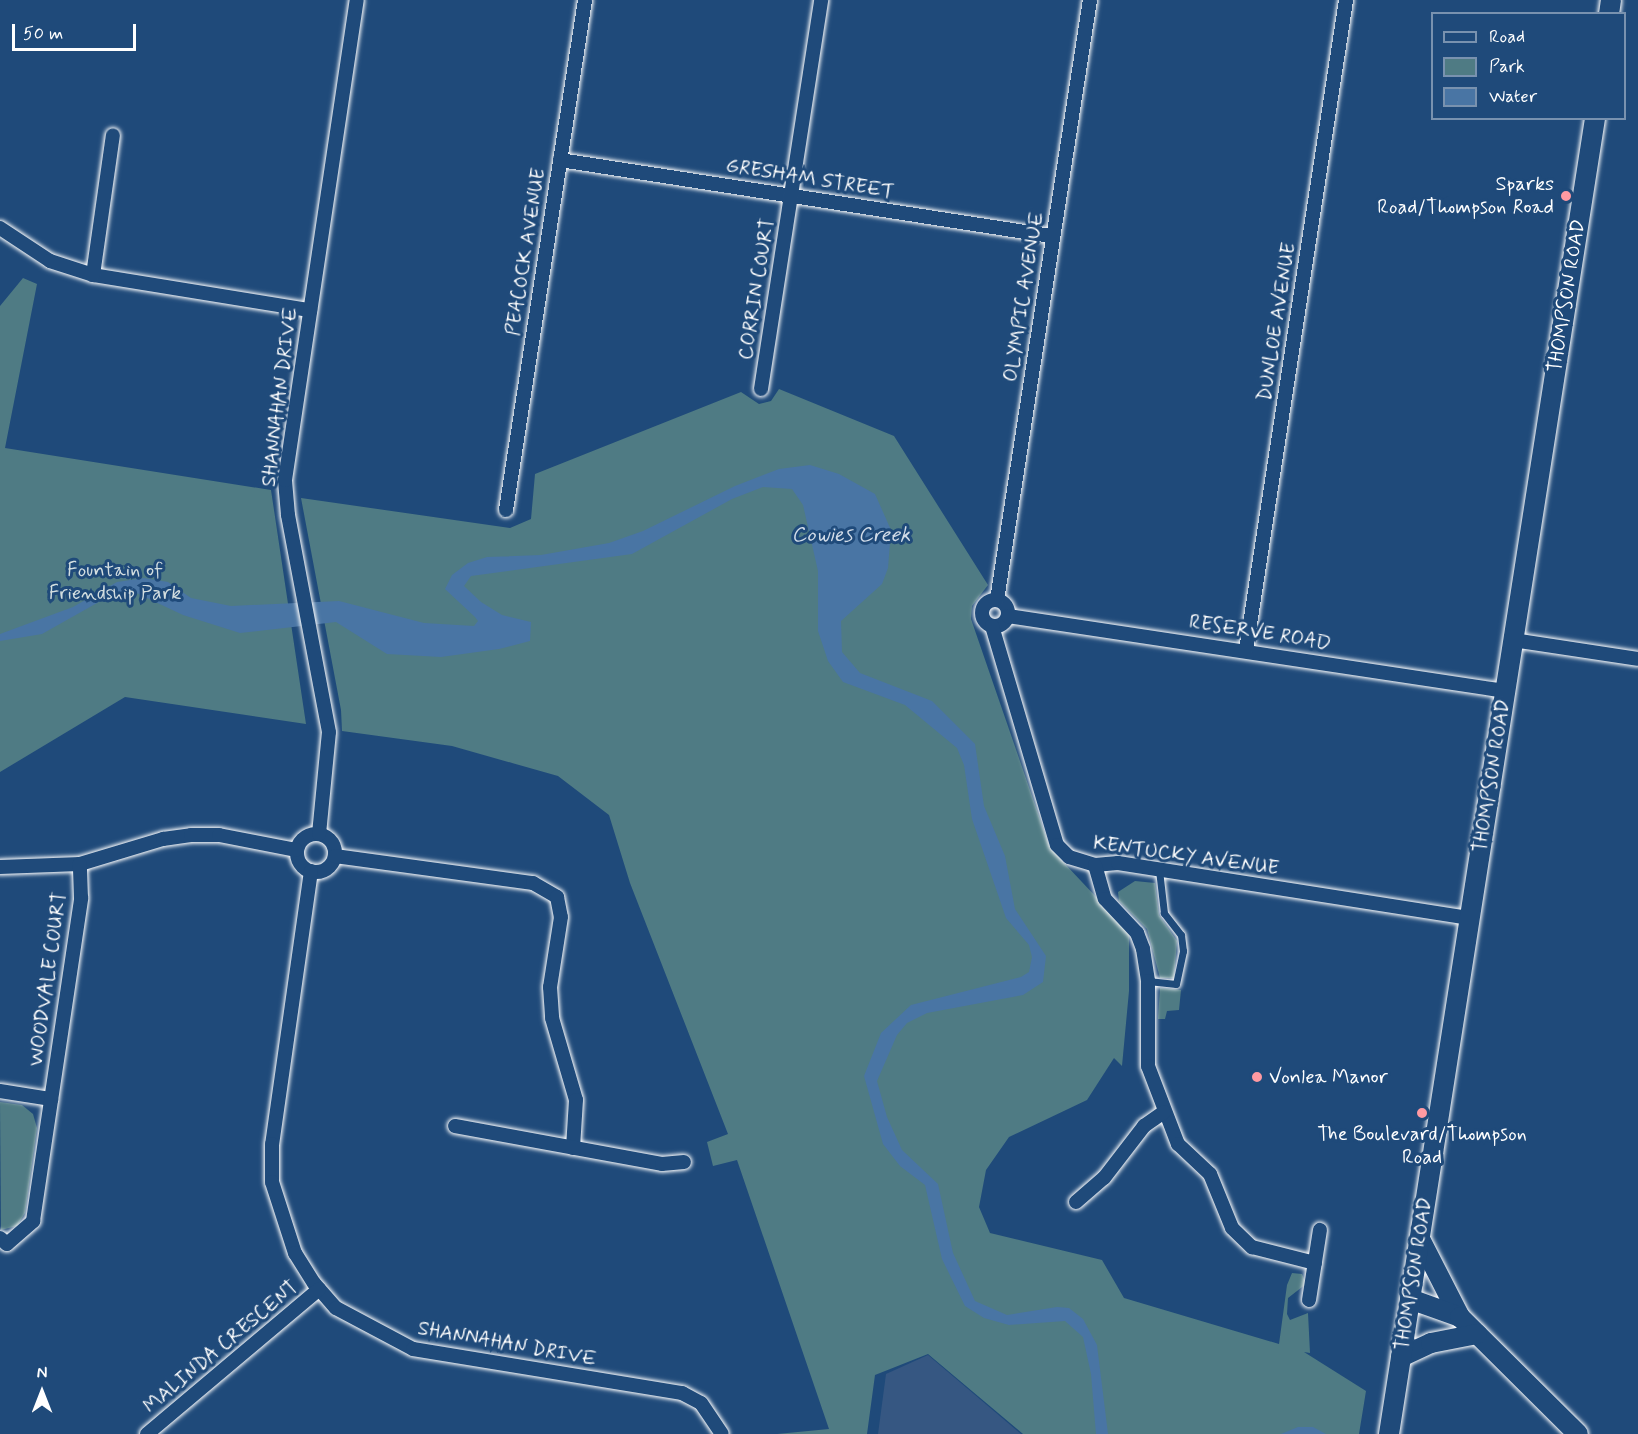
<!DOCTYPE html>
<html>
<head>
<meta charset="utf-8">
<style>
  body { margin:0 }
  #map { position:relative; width:1638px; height:1434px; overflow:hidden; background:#1f4a7a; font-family:Mynerve,sans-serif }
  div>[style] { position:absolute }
  .built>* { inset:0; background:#365782 }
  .green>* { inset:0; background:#4f7b84 }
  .water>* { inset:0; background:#4975a4 }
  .roads { filter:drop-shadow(0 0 2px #fff) drop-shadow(0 0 2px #fff) }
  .lane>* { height:7px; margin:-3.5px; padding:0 3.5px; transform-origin:3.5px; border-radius:3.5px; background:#1f4a7a }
  .street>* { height:14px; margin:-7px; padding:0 7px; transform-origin:7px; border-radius:7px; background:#1f4a7a }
  .street>.ring { margin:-7px; padding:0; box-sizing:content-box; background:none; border:14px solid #1f4a7a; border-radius:50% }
  .secondary>* { height:20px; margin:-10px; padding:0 10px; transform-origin:10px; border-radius:10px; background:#1f4a7a }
  .dots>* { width:16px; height:16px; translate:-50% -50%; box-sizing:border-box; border:3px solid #1f4a7a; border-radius:50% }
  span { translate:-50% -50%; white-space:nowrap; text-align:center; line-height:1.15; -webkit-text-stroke:6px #1f4a7a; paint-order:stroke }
  .street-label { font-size:20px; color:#fff }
  .poi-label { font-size:20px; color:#fff }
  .right { translate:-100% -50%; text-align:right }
  .left { translate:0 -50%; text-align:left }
  .park-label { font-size:20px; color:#d3dee0 }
  .water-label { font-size:21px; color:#d2dce8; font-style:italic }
  .legend { position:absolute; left:1431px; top:12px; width:195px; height:108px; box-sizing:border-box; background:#1f4a7a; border:2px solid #7992af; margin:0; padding:8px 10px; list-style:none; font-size:18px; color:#fff }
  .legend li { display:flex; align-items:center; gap:12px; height:30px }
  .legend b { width:30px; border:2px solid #7992af }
  .north { position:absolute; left:12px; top:1362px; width:60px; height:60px; -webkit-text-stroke:4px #1f4a7a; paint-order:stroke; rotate:0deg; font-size:16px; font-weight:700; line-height:24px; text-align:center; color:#fff }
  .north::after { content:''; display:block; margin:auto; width:21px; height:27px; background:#fff; clip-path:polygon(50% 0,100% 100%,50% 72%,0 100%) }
  .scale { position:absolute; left:12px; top:24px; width:124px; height:27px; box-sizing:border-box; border:3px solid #fff; border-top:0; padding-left:8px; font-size:18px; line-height:21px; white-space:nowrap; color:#fff; -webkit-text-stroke:4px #1f4a7a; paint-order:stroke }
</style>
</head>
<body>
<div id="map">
  <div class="built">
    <div style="clip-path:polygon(928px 1355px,1021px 1434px,878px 1434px,886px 1374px)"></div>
  </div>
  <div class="green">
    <div style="clip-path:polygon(23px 278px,37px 284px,5px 448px,271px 490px,306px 724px,125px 697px,0 772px,0 306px)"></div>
    <div style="clip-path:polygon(779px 389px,894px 436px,988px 585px,972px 606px,971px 619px,1050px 848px,1129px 932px,1129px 991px,1122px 1066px,1114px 1058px,1087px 1100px,1009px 1137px,986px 1170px,979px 1207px,990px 1233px,1102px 1260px,1124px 1298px,1279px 1344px,1287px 1285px,1292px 1273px,1302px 1274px,1306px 1284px,1288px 1298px,1287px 1314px,1290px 1320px,1308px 1313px,1310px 1353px,1304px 1352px,1366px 1391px,1359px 1434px,1023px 1434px,928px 1354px,875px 1375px,867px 1434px,777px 1434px,829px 1429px,737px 1160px,713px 1166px,707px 1142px,728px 1134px,630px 883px,609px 815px,558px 776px,452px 746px,342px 731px,341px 710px,301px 498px,510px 528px,531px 519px,535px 474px,741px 392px,759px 404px,771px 401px)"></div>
    <div style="clip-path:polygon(1135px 881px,1155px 883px,1159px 915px,1177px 941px,1174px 978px,1160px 978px,1147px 929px,1119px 901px,1118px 892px)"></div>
    <div style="clip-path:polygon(1160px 988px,1181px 990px,1179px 1010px,1167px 1011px,1165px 1019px,1158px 1019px)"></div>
    <div style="clip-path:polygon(0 1102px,22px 1105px,33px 1114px,37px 1128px,25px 1213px,17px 1226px,1px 1230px)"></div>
  </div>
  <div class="water">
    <div style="clip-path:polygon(810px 465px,839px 474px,875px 494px,891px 530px,888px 568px,882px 584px,841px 621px,842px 652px,860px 673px,932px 701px,975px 744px,984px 806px,1005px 856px,1015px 909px,1046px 956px,1043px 982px,1023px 995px,927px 1013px,907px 1023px,897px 1035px,877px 1081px,887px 1117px,902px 1150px,938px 1184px,953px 1253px,975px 1301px,1007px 1315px,1057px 1307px,1069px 1308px,1083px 1319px,1097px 1345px,1108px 1434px,1096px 1434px,1091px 1374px,1083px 1337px,1065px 1321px,1009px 1325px,984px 1318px,965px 1306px,942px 1259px,925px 1185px,900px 1166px,883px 1144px,864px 1076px,881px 1033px,911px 1005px,1021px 977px,1029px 972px,1032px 957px,1029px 945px,1006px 918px,972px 819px,964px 765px,957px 748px,905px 705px,843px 682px,828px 661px,818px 631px,818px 571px,803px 505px,792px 489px,763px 487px,732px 499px,632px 554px,471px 576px,464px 586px,481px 602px,502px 615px,531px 622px,530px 641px,499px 649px,441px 657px,387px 654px,336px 622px,240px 633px,183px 615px,130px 590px,113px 594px,42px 634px,0 641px,0 634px,73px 607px,117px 582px,144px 578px,168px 582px,191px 598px,231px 606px,339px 601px,424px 623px,474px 626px,478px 621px,475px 617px,445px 589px,452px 575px,468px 563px,487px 557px,541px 555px,609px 543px,643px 531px,735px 486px,779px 469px)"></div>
    <div style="clip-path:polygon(1298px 1427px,1313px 1427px,1326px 1434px,1281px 1434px)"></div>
  </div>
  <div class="roads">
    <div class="lane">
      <div style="left:1148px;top:981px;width:28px;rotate:6deg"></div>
      <div style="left:1176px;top:984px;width:34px;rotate:-78deg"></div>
      <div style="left:1183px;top:951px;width:16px;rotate:-97deg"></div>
      <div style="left:1181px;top:935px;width:28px;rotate:-128deg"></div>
      <div style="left:1164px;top:913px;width:43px;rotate:-96.6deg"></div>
    </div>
    <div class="street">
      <div style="left:560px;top:160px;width:499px;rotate:8.8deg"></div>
      <div style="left:0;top:228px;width:60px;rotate:33.4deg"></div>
      <div style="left:50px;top:261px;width:45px;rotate:18deg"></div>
      <div style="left:93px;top:275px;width:220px;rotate:9.2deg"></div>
      <div style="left:93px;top:275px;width:141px;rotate:-81.9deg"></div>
      <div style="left:761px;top:389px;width:394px;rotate:-81.2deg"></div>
      <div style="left:506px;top:510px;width:516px;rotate:-81.19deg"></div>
      <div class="ring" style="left:982px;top:600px;width:12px;height:12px"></div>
      <div style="left:997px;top:600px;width:607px;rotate:-81.19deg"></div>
      <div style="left:1008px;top:616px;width:503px;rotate:8.58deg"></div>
      <div style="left:992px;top:626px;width:228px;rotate:73.5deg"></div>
      <div style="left:1057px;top:845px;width:17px;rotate:45deg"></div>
      <div style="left:1069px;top:857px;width:27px;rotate:17deg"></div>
      <div style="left:1095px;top:865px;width:23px;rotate:-5deg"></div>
      <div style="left:1118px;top:863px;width:356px;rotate:8.9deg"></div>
      <div style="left:1513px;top:640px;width:126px;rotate:8.6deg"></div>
      <div style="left:1246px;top:650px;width:658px;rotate:-81.25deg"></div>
      <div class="ring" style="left:297px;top:834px;width:24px;height:24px"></div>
      <div style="left:319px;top:834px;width:102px;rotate:-84.4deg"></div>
      <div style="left:329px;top:732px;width:221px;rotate:-100.7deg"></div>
      <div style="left:288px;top:515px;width:35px;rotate:-95deg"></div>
      <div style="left:285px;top:480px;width:485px;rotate:-81.5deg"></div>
      <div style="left:335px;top:856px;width:200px;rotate:7.8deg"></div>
      <div style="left:533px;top:883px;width:28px;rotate:30deg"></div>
      <div style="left:557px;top:897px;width:20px;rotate:79deg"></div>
      <div style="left:561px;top:917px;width:71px;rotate:98.9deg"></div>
      <div style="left:550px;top:987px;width:31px;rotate:86deg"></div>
      <div style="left:552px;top:1018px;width:85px;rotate:73.7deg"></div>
      <div style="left:576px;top:1100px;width:48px;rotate:93.6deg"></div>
      <div style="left:1095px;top:865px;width:35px;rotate:74deg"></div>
      <div style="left:1105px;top:899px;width:47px;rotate:46.7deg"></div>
      <div style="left:1137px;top:933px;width:17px;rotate:69deg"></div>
      <div style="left:1143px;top:949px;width:32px;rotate:81deg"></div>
      <div style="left:1148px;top:981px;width:85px;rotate:90deg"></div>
      <div style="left:1148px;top:1066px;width:84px;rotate:69deg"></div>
      <div style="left:1178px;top:1144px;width:44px;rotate:43.2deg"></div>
      <div style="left:1210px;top:1174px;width:58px;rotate:67.8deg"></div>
      <div style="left:1232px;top:1228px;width:28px;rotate:44deg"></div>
      <div style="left:1252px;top:1247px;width:65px;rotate:14.3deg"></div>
      <div style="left:0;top:867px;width:80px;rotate:-2.1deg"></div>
      <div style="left:80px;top:864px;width:87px;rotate:-16.8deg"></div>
      <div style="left:163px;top:839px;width:28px;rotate:-8deg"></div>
      <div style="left:191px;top:835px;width:28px"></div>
      <div style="left:219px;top:835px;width:78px;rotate:11deg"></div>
      <div style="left:311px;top:871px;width:276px;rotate:98.1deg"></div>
      <div style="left:272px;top:1144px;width:38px;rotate:90deg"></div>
      <div style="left:272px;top:1182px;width:75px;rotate:72.1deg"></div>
      <div style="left:295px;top:1253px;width:36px;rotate:58deg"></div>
      <div style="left:314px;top:1283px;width:33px;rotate:49deg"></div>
      <div style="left:336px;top:1308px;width:87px;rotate:28deg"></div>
      <div style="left:413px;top:1349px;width:273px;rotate:9.3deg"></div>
      <div style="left:682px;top:1393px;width:21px;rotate:28deg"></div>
      <div style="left:701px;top:1403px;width:37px;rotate:56deg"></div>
      <div style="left:0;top:1091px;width:52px;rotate:8.9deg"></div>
      <div style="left:455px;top:1126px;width:210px;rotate:10.4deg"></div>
      <div style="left:662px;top:1164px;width:22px;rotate:-5deg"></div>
      <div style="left:1076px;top:1202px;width:37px;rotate:-41deg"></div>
      <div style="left:1104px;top:1178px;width:66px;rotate:-52.4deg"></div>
      <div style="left:1144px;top:1126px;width:24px;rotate:-35deg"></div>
      <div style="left:0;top:1238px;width:9px;rotate:41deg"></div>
      <div style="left:7px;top:1244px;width:35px;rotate:-41deg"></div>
      <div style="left:33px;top:1221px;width:327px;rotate:-81.5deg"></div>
      <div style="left:81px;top:898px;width:34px;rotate:-92deg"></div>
      <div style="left:1309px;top:1300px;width:71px;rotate:-81.1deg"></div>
      <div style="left:147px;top:1434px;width:225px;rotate:-40.1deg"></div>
    </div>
    <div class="secondary">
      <div style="left:1609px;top:14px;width:14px;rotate:-82deg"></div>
      <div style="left:1420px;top:1239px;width:88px;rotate:62.9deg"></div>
      <div style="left:1410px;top:1299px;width:53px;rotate:19.8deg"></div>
      <div style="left:1460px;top:1317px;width:166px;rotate:44.8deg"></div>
      <div style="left:1401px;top:1357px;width:33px;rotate:-25deg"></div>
      <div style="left:1431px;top:1343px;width:47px;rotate:-11.1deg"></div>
      <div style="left:1389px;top:1434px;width:1332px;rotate:-81.1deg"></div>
    </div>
  </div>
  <div class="dots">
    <div style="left:1566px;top:196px;background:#ff9aa2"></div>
    <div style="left:1257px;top:1077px;background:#ff9aa2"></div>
    <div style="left:1422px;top:1113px;background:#ff9aa2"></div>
  </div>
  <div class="street-label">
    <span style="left:810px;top:179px;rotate:9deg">GRESHAM STREET</span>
    <span style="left:526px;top:252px;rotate:-81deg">PEACOCK AVENUE</span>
    <span style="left:757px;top:289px;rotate:-81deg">CORRIN COURT</span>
    <span style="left:1567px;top:296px;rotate:-81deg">THOMPSON ROAD</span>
    <span style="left:1024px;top:297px;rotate:-81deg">OLYMPIC AVENUE</span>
    <span style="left:1277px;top:322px;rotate:-81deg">DUNLOE AVENUE</span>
    <span style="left:280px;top:397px;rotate:-83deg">SHANNAHAN DRIVE</span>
    <span style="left:1260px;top:633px;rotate:9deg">RESERVE ROAD</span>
    <span style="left:1492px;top:776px;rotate:-81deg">THOMPSON ROAD</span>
    <span style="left:1186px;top:856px;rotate:8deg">KENTUCKY AVENUE</span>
    <span style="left:48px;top:979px;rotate:-82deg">WOODVALE COURT</span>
    <span style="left:1414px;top:1274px;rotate:-81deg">THOMPSON ROAD</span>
    <span style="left:507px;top:1344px;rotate:10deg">SHANNAHAN DRIVE</span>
    <span style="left:221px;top:1347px;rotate:-40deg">MALINDA CRESCENT</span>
  </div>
  <div class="poi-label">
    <span class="right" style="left:1554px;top:196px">Sparks<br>Road/Thompson Road</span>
    <span class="left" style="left:1269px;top:1077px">Vonlea Manor</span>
    <span style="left:1422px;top:1146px">The Boulevard/Thompson<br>Road</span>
  </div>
  <div class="park-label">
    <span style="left:115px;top:582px">Fountain of<br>Friendship Park</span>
  </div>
  <div class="water-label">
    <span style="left:851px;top:535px">Cowies Creek</span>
  </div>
  <ul class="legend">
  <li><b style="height:8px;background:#1f4a7a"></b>Road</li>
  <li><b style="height:16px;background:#4f7b84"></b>Park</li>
  <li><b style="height:16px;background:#4975a4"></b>Water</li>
  </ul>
  <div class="north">N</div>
  <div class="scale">50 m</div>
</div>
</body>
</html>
